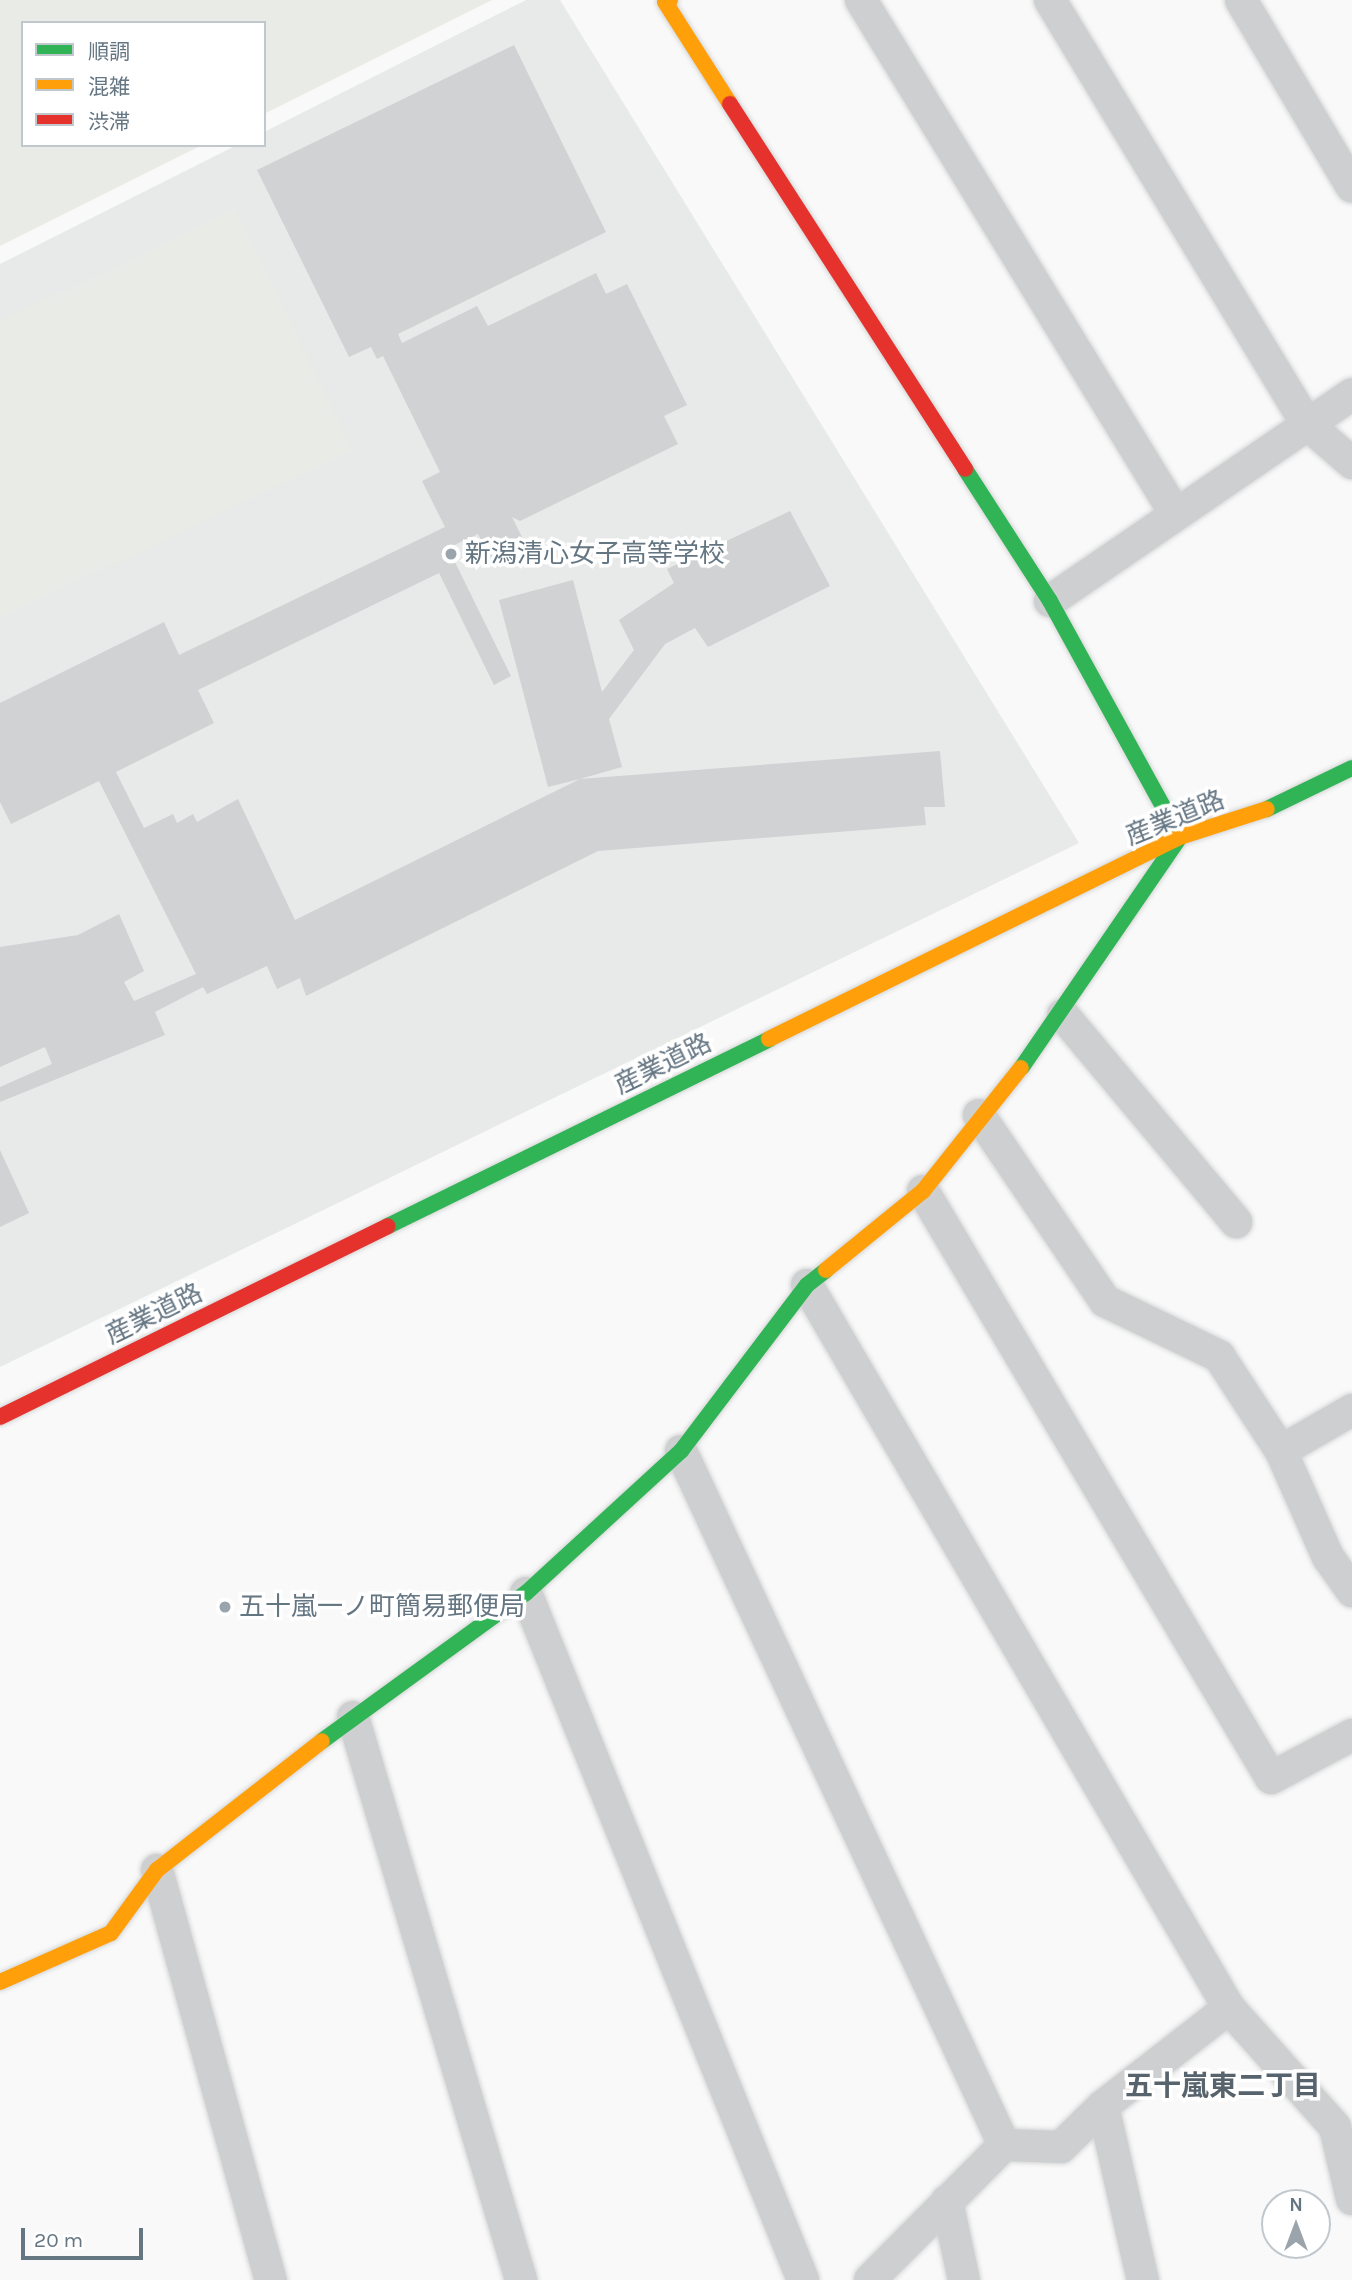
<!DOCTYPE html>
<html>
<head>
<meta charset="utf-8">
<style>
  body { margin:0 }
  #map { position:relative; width:1352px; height:2280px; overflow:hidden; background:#f9f9f9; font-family:Karla,"Noto Sans JP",sans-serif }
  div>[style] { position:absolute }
  .built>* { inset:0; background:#e8e9e9 }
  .green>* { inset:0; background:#e8ebe6 }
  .building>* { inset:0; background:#d0d2d3 }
  .roads { filter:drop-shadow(0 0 2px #d5d6d7) drop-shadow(0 0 2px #d5d6d7) }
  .street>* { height:32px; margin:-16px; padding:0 16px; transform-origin:16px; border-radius:16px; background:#cecfd0 }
  .fast>* { height:16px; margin:-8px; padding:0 8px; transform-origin:8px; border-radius:8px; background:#30b455 }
  .slow>* { height:16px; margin:-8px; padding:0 8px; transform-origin:8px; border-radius:8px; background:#ff9f0a }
  .jam>* { height:16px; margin:-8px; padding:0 8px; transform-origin:8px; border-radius:8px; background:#e5322d }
  .dots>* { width:19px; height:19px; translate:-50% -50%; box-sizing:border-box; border:4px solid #fff; border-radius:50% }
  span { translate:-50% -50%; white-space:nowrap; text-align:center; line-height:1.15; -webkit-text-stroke:7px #fff; paint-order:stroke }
  .poi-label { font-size:26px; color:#657683 }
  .left { translate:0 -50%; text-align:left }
  .street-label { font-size:26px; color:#657683 }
  .neighbourhood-label { font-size:28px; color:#57646e; font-weight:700 }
  .legend { position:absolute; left:21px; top:21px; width:245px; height:126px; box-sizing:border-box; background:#fff; border:2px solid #c1c8cd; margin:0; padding:9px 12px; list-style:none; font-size:21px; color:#657683 }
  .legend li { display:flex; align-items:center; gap:14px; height:35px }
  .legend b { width:35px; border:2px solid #c1c8cd }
  .north { position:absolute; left:1261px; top:2189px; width:70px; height:70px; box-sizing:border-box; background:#fff; border:2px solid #c1c8cd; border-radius:50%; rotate:0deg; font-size:19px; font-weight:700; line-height:28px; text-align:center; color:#657683 }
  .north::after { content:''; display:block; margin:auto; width:24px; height:32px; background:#99a4ac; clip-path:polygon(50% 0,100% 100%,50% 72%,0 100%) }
  .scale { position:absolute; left:21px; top:2228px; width:122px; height:32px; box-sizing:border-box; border:4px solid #657683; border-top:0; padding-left:9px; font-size:21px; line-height:24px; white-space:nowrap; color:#657683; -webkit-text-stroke:5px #fff; paint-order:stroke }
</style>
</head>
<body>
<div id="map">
  <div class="built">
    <div style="clip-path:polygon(526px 0,560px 0,1079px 843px,0 1367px,0 264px,237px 145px,264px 145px,264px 132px)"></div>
  </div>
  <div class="green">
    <div style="clip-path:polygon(0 0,492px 0,264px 114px,264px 23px,23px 23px,23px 145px,202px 145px,0 246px)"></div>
    <div style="clip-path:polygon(234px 209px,353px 450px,0 618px,0 322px)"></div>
  </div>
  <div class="building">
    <div style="clip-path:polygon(514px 45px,606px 232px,398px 334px,402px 343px,477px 306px,488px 326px,596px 273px,606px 294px,627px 284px,687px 405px,664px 416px,678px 444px,520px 521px,512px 517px,527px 547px,493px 564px,478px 534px,448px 548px,511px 676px,494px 685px,439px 573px,198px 690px,214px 723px,116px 772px,144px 828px,173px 814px,177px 823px,193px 814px,197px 822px,238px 799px,295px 920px,580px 779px,548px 787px,499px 600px,573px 580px,602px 692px,634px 650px,619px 620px,674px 583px,667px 569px,790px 511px,830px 586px,708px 647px,695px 628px,665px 644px,609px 719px,622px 767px,580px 779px,940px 751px,945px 807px,924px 807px,926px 825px,598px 851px,306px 996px,300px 978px,277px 989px,267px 966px,207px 994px,203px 987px,155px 1012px,165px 1035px,0 1102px,0 1087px,52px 1064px,45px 1047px,0 1067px,0 947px,78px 935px,119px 914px,144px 971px,124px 982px,134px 1001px,196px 974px,99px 781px,11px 824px,0 802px,0 703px,164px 622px,179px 655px,445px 527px,422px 481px,440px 472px,383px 356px,377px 359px,371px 347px,349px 357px,257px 170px)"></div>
    <div style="clip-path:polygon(0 1150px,29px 1213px,0 1227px)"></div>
  </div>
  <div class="roads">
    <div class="street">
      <div style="left:861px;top:0;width:601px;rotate:58.53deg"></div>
      <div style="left:1050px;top:0;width:494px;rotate:58.8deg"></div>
      <div style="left:1306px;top:423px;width:61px;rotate:41deg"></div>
      <div style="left:1241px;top:0;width:217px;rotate:59.3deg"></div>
      <div style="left:1050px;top:601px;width:366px;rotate:-34.4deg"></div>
      <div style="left:1063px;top:1015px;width:270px;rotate:50.1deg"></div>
      <div style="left:979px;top:1115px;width:225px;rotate:55.9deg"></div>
      <div style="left:1105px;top:1301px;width:127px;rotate:25.8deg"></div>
      <div style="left:1219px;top:1356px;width:113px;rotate:56.9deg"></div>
      <div style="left:1281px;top:1451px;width:116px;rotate:66.1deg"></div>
      <div style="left:1328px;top:1557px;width:42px;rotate:54.8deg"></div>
      <div style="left:923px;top:1191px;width:682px;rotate:59.34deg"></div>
      <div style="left:1271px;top:1778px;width:92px;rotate:-28deg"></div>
      <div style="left:807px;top:1285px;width:837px;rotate:59.73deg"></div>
      <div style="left:1229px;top:2008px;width:159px;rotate:48.3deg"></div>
      <div style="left:1335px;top:2127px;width:74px;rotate:76.7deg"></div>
      <div style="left:681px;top:1451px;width:765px;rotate:65.04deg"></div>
      <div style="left:1004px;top:2145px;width:190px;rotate:134.8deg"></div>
      <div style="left:1281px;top:1451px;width:82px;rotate:-30deg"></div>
      <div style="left:526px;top:1593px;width:741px;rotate:68.04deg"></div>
      <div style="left:353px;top:1717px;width:588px;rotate:73.38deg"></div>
      <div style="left:157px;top:1870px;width:426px;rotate:74.5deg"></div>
      <div style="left:1103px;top:2106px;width:179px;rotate:77.1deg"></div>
      <div style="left:1004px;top:2145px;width:57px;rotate:2deg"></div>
      <div style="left:1061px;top:2147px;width:59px;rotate:-44.3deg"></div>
      <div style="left:1103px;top:2106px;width:160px;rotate:-37.9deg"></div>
      <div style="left:947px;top:2201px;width:81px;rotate:77.9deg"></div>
    </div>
    <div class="fast">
      <div style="left:965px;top:469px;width:157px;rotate:57.2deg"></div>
      <div style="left:1050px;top:601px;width:269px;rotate:61.2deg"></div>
      <div style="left:1180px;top:837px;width:280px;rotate:124.5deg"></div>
      <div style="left:1267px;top:809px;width:94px;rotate:-25.8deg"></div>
      <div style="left:388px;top:1226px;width:424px;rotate:-26.1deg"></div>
      <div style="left:322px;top:1741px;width:252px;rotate:-36deg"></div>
      <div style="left:526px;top:1593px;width:210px;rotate:-42.5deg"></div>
      <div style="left:681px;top:1451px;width:208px;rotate:-52.8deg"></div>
      <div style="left:807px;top:1285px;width:24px;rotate:-38deg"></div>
    </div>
    <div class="slow">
      <div style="left:670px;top:0;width:5px;rotate:158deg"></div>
      <div style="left:665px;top:2px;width:121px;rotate:57.5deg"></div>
      <div style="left:769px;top:1039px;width:458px;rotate:-26.2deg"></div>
      <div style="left:1180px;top:837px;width:91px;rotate:-17.8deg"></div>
      <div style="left:826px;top:1270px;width:125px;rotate:-39.2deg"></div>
      <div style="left:923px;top:1191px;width:157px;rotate:-51.5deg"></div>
      <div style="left:0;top:1982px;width:121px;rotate:-23.8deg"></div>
      <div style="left:111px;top:1933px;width:78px;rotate:-53.9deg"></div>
      <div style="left:157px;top:1870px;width:209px;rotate:-38deg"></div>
    </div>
    <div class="jam">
      <div style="left:730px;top:104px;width:434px;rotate:57.2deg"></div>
      <div style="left:0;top:1417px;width:432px;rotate:-26.2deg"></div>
    </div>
  </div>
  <div class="dots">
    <div style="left:451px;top:554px;background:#99a4ac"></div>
    <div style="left:225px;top:1607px;background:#99a4ac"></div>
  </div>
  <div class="poi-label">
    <span class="left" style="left:465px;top:554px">新潟清心女子高等学校</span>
    <span class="left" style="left:239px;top:1607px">五十嵐一ノ町簡易郵便局</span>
  </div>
  <div class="street-label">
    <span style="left:1175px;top:818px;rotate:-22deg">産業道路</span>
    <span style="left:663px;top:1064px;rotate:-26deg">産業道路</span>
    <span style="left:154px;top:1314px;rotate:-26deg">産業道路</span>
  </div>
  <div class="neighbourhood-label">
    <span style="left:1223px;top:2086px">五十嵐東二丁目</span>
  </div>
  <ul class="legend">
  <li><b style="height:9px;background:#30b455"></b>順調</li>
  <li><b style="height:9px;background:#ff9f0a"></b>混雑</li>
  <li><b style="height:9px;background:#e5322d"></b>渋滞</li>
  </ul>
  <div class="north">N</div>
  <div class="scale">20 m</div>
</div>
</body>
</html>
